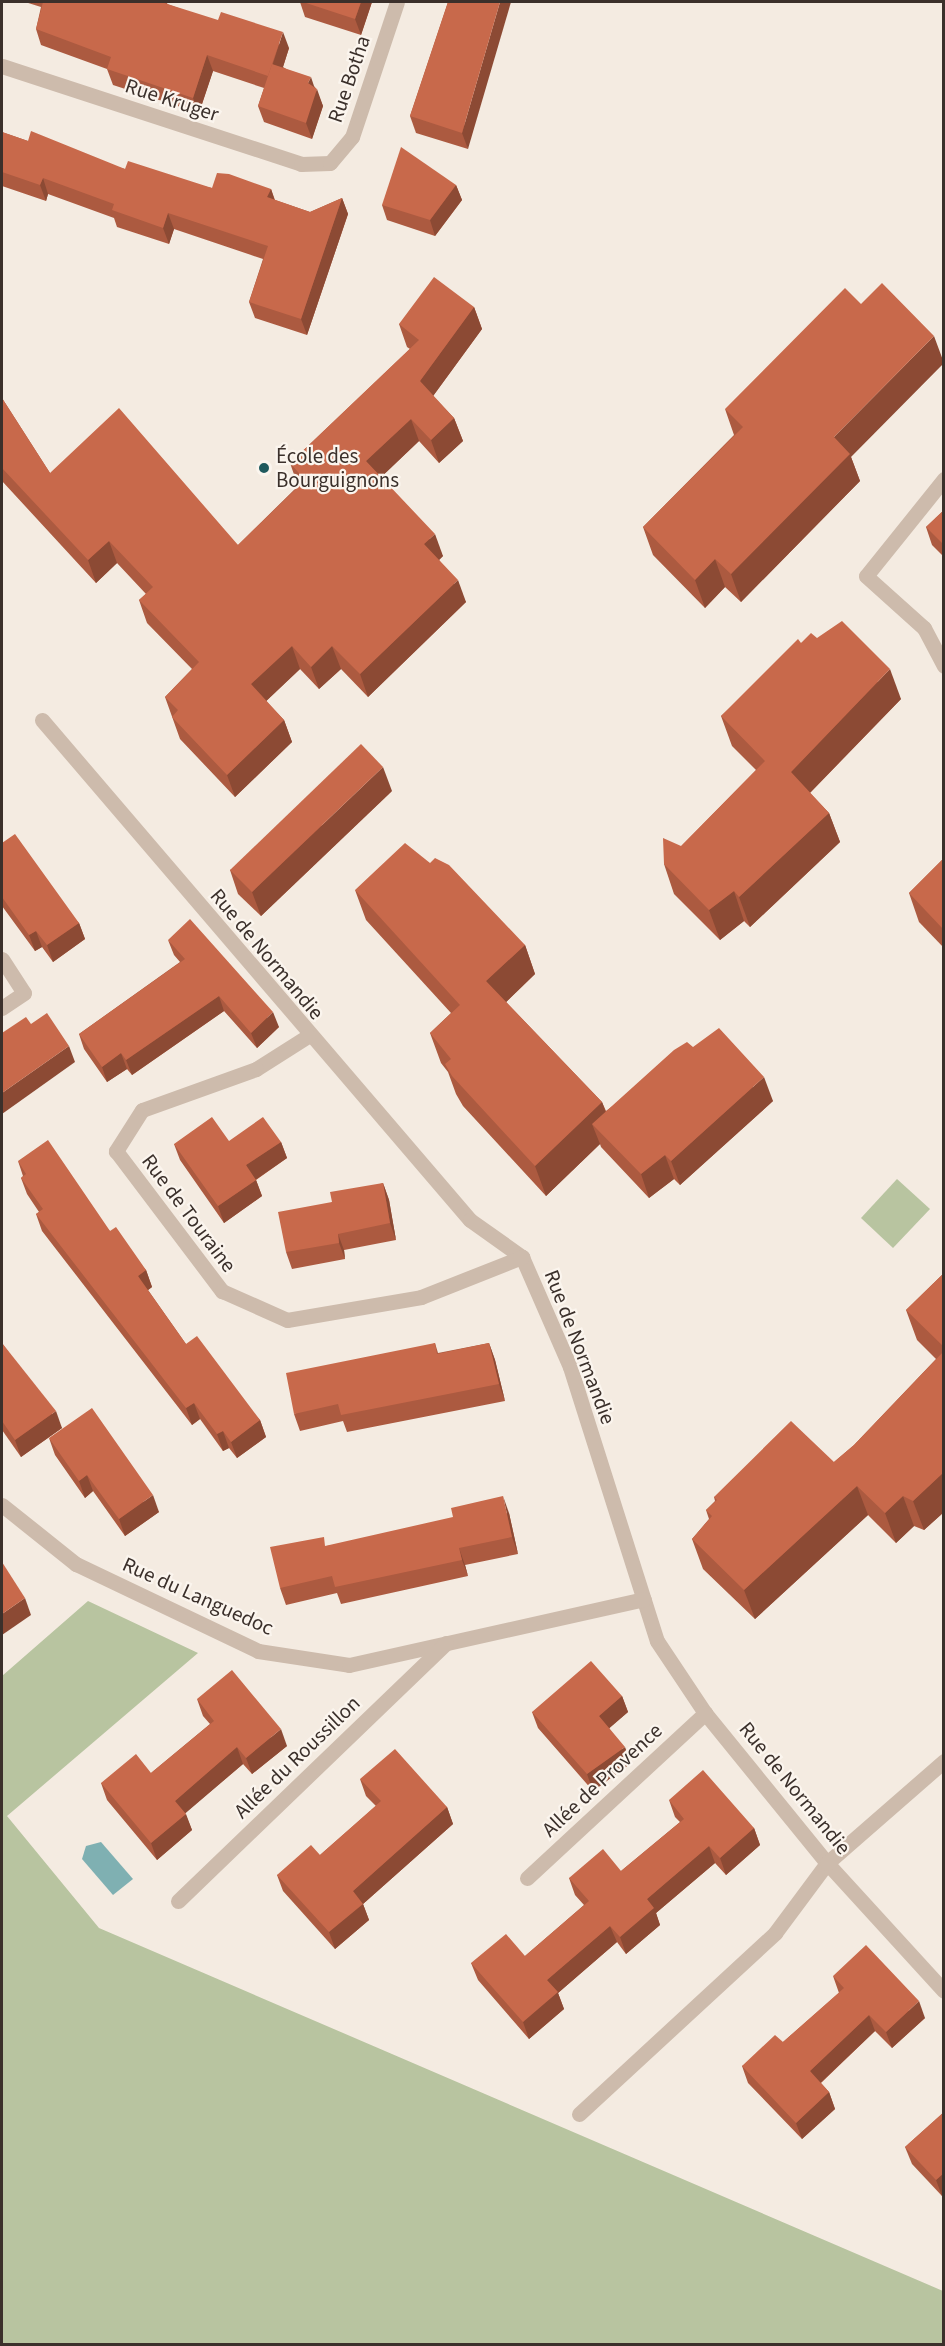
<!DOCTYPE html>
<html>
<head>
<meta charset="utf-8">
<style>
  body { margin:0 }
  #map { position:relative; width:945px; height:2346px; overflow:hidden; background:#f4ebe1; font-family:"Source Sans 3",sans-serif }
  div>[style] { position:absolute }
  .green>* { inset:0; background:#b8c4a0 }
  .water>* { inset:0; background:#7fb0b2 }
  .minor>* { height:15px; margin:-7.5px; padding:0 7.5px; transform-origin:7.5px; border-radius:7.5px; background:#cdbbac }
  .wall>* { inset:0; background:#ac5a40 }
  .shaded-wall>* { inset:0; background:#8c4a34 }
  .building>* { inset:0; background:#c8694b }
  .dots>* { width:16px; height:16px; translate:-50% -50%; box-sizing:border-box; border:3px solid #fbf5ee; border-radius:50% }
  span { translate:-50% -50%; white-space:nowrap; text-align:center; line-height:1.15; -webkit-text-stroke:4.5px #fbf5ee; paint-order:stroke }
  .street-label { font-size:21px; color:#3b302b }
  .poi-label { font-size:21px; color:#3b302b }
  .left { translate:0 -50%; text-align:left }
  .frame { position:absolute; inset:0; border:3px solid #3b302b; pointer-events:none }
</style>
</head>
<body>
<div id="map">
  <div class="green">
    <div style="clip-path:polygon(897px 1179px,930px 1209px,893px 1248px,861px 1218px)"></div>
    <div style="clip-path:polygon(88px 1601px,198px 1653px,7px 1816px,99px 1928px,943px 2291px,943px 2344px,2px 2344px,2px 1676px)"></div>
  </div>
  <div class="water">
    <div style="clip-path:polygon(101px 1842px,133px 1879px,113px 1895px,82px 1859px,86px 1846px)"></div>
  </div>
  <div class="minor">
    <div style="left:2px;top:66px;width:315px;rotate:18.1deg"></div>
    <div style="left:301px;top:164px;width:29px;rotate:-2deg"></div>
    <div style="left:330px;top:163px;width:34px;rotate:-50deg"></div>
    <div style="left:352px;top:137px;width:142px;rotate:-71.6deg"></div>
    <div style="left:944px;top:479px;width:124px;rotate:128.8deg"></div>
    <div style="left:866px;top:576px;width:78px;rotate:41.9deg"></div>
    <div style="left:924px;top:628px;width:43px;rotate:62.2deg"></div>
    <div style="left:42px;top:720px;width:658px;rotate:49.44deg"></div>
    <div style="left:470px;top:1220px;width:64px;rotate:35.4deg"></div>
    <div style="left:522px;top:1257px;width:120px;rotate:66.4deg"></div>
    <div style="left:570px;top:1367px;width:287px;rotate:72.4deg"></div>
    <div style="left:657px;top:1641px;width:87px;rotate:56.3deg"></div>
    <div style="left:705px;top:1713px;width:193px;rotate:50.9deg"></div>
    <div style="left:827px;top:1863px;width:173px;rotate:47.6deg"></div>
    <div style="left:2px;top:959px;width:40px;rotate:57.1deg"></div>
    <div style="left:24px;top:993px;width:27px;rotate:146deg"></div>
    <div style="left:308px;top:1036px;width:62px;rotate:147.6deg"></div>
    <div style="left:256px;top:1069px;width:121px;rotate:160.2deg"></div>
    <div style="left:142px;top:1110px;width:49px;rotate:122.4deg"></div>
    <div style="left:116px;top:1151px;width:176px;rotate:52.9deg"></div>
    <div style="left:222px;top:1291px;width:71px;rotate:24deg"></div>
    <div style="left:287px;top:1320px;width:136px;rotate:-9.7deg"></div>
    <div style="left:421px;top:1297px;width:109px;rotate:-21.6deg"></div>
    <div style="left:2px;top:1505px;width:95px;rotate:38.6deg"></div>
    <div style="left:76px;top:1564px;width:202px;rotate:25.5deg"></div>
    <div style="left:258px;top:1651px;width:92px;rotate:8.7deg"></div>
    <div style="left:349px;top:1665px;width:302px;rotate:-12.6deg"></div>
    <div style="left:527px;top:1878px;width:243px;rotate:-42.8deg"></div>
    <div style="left:178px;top:1901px;width:372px;rotate:-43.9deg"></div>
    <div style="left:579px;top:2114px;width:267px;rotate:-42.7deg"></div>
    <div style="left:775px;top:1933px;width:87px;rotate:-53.4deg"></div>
    <div style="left:827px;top:1863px;width:155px;rotate:-41.1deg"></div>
  </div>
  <div class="wall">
    <div style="clip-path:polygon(25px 2px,168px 2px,167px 4px,289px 48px,283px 67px,315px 87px,323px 106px,312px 139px,264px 122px,258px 106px,264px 88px,213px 71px,199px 113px,113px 85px,107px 69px,41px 45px,36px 29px,41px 7px)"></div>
    <div style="clip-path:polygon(300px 2px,372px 2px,361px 35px,305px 17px)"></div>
    <div style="clip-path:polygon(448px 2px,468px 149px,416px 133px,410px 116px)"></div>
    <div style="clip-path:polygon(2px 132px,28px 141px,125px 169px,212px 188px,271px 189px,275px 200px,310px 212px,342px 198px,348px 214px,307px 335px,255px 318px,249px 302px,263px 259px,174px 229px,169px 244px,117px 227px,114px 218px,48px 194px,46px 201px,2px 186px)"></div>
    <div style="clip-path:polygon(456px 185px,462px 200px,435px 236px,387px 220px,382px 205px)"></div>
    <div style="clip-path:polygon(474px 307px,482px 329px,433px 396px,454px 418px,463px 441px,439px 463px,419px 441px,381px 477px,443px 556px,439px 560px,466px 602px,368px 697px,341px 669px,319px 689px,300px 669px,266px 701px,284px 720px,292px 742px,235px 797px,180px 739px,165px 697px,192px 669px,147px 623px,139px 600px,146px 594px,117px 563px,96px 583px,2px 481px,2px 398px,50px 473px,238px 545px,298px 486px,290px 463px,410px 349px,407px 347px,399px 324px)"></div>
    <div style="clip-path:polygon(725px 409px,851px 457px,860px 481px,741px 602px,725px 587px,705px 608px,653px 555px,643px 527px,734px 435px)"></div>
    <div style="clip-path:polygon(944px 510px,944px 557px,932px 545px,926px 527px)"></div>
    <div style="clip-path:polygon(817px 638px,901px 699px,810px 793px,829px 813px,840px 842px,750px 927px,744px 921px,720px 940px,674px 894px,664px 864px,756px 770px,732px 746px,721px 716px,801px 643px)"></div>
    <div style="clip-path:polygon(392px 791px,261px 916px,238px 894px,230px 870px)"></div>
    <div style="clip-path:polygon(2px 843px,79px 923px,85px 939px,53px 962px,42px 947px,35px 951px,2px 906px)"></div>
    <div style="clip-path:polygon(944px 858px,944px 948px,919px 922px,909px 893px)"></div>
    <div style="clip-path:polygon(355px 890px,525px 945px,535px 974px,506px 1002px,602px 1102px,606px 1111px,693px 1047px,773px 1101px,680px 1185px,674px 1179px,649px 1198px,601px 1147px,600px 1144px,546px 1196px,463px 1106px,456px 1094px,448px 1072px,441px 1063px,430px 1033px,451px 1013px,366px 920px)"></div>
    <div style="clip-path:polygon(168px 940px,279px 1027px,257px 1048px,224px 1011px,132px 1075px,127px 1069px,107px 1082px,84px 1049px,79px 1034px,180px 962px,174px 955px)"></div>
    <div style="clip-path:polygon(229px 1141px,281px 1142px,287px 1158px,256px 1180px,262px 1196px,224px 1223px,180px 1160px,174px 1144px)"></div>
    <div style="clip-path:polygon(18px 1161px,110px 1231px,146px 1270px,152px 1287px,148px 1290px,186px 1344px,260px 1420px,266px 1437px,237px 1458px,229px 1448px,223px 1451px,200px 1419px,192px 1425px,42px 1231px,36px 1214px,39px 1212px,27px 1194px,21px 1178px,23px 1176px)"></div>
    <div style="clip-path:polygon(383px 1183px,389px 1200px,396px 1240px,344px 1250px,345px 1259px,292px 1269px,286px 1252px,332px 1202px)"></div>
    <div style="clip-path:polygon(944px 1273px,944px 1512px,924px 1530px,914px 1526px,896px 1543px,868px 1515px,755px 1619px,703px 1569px,692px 1539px,709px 1519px,706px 1510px,715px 1501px,714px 1497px,834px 1462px,854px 1445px,936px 1359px,917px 1340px,906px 1310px)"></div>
    <div style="clip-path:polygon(2px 1343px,62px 1428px,21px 1457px,2px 1430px)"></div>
    <div style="clip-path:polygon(435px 1343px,438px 1353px,489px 1343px,495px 1360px,505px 1401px,347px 1432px,343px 1421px,300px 1431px,294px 1414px)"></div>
    <div style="clip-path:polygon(49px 1438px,159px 1512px,125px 1536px,93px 1491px,85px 1498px,55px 1455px)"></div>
    <div style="clip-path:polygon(509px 1513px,518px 1554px,465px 1565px,468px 1576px,341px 1604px,337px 1593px,286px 1605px,280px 1588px,327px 1546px)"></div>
    <div style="clip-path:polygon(622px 1696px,628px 1712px,609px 1728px,631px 1763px,593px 1791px,538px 1728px,532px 1712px)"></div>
    <div style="clip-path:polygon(197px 1699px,287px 1746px,252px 1774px,243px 1764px,185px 1813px,192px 1830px,157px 1860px,107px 1800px,101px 1783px,151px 1773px,210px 1724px,203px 1716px)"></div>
    <div style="clip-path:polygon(360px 1779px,447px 1807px,453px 1824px,363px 1904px,369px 1920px,335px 1949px,283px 1891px,277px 1875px,320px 1855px,376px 1806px,366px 1796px)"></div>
    <div style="clip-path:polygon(669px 1800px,754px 1828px,760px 1845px,726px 1875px,715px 1863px,656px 1913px,660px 1925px,626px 1954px,617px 1942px,558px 1993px,564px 2009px,529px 2039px,478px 1980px,471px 1963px,525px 1956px,584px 1905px,575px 1895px,569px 1878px,621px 1871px,680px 1822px,675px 1817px)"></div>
    <div style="clip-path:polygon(833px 1976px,925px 2018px,892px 2048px,875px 2031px,821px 2083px,829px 2092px,835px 2109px,802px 2139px,748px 2083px,742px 2066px,783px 2042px,839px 1993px)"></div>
    <div style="clip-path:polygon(944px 2112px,944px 2195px,942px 2196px,912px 2164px,905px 2147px)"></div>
  </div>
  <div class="shaded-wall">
    <div style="clip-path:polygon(361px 2px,372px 2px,361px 35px,355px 19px)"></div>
    <div style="clip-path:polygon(500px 2px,511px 2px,468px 149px,462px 133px)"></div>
    <div style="clip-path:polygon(283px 32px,289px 48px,275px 92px,269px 76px)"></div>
    <div style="clip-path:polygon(207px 55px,213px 71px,199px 113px,193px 98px)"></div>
    <div style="clip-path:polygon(311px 77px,316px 92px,317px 89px,323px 106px,312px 139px,306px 123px,308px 83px)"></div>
    <div style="clip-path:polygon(43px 178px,48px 194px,46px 201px,40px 185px)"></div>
    <div style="clip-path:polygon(456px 185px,462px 200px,435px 236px,430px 220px)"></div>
    <div style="clip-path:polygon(271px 189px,276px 205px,267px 197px)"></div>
    <div style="clip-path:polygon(342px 198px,348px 214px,307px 335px,301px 319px)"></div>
    <div style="clip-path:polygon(168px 213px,174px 229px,169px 244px,163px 228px)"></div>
    <div style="clip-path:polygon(474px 307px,482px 329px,428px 403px,420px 381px)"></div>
    <div style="clip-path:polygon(934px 336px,944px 363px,851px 457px,860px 481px,741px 602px,731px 574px,834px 437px)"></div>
    <div style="clip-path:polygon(454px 418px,463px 441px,439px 463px,431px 440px)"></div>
    <div style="clip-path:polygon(411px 419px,419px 441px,374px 484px,366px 461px)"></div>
    <div style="clip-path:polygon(435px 534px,443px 556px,432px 567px,424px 544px)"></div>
    <div style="clip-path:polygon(109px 541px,117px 563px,96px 583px,88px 560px)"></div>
    <div style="clip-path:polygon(715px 559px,725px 587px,705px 608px,695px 580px)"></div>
    <div style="clip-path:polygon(458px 580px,466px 602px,368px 697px,360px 674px)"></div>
    <div style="clip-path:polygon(292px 646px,300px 669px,260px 707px,251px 684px)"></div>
    <div style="clip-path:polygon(332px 646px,341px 669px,319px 689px,311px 667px)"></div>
    <div style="clip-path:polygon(890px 669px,901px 699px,801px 802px,791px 772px)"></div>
    <div style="clip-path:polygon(284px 720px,292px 742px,235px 797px,227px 775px)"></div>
    <div style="clip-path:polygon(383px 767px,392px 791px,261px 916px,252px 892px)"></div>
    <div style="clip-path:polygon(829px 813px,840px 842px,750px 927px,739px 897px)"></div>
    <div style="clip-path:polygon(734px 891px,744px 921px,720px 940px,709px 910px)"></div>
    <div style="clip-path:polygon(79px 923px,85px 939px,53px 962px,47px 945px)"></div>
    <div style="clip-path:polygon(36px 931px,42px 947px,35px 951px,29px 935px)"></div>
    <div style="clip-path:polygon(525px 945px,535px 974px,497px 1011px,486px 981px)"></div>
    <div style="clip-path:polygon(219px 996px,224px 1011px,132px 1075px,126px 1060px)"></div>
    <div style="clip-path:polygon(273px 1012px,279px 1027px,257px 1048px,251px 1033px)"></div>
    <div style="clip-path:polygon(69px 1046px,75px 1062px,2px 1114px,2px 1093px)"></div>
    <div style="clip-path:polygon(121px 1053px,127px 1069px,107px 1082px,102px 1067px)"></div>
    <div style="clip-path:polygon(764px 1077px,773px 1101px,680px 1185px,671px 1161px)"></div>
    <div style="clip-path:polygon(602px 1102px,613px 1132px,592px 1124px,600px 1144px,546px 1196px,535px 1166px)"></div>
    <div style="clip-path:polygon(281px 1142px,287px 1158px,252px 1182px,246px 1165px)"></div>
    <div style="clip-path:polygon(665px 1155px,674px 1179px,649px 1198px,641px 1174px)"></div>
    <div style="clip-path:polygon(256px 1180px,262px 1196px,224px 1223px,218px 1206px)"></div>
    <div style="clip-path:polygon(383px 1183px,389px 1200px,396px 1240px,390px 1223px)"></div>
    <div style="clip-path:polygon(338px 1234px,344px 1250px,345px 1259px,339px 1243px)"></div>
    <div style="clip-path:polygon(146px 1270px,152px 1287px,144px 1293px,138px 1276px)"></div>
    <div style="clip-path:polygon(489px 1343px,495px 1360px,505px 1401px,499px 1384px)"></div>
    <div style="clip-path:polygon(194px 1403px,200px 1419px,192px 1425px,186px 1408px)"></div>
    <div style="clip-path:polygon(56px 1411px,62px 1428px,21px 1457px,15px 1440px)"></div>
    <div style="clip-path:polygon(260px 1420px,266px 1437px,237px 1458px,231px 1442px)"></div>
    <div style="clip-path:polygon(223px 1431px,229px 1448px,223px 1451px,217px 1434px)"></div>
    <div style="clip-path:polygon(944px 1472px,944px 1512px,924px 1530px,913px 1501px)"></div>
    <div style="clip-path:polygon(87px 1475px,93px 1491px,85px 1498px,79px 1481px)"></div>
    <div style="clip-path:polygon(857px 1486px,868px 1515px,755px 1619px,744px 1590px)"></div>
    <div style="clip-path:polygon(153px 1495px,159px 1512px,125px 1536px,119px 1519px)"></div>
    <div style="clip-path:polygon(503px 1496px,509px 1513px,518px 1554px,512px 1537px)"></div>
    <div style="clip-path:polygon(903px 1496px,914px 1526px,896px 1543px,885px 1513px)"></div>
    <div style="clip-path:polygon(459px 1548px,465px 1565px,468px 1576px,462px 1560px)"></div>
    <div style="clip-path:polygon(25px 1598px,31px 1615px,2px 1635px,2px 1614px)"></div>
    <div style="clip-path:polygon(622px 1696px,628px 1712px,605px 1732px,599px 1716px)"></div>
    <div style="clip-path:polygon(281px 1729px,287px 1746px,252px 1774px,246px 1758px)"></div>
    <div style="clip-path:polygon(237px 1747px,243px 1764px,181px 1817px,175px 1801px)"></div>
    <div style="clip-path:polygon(625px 1747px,631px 1763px,593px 1791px,587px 1774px)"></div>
    <div style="clip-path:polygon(447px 1807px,453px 1824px,363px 1904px,369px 1920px,335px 1949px,329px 1932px,353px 1891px)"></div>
    <div style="clip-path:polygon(186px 1814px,192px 1830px,157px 1860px,151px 1843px)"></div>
    <div style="clip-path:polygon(754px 1828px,760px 1845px,726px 1875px,720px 1858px)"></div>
    <div style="clip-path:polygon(709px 1846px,715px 1863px,656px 1913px,660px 1925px,626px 1954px,620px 1937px,647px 1899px)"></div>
    <div style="clip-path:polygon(610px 1926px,617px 1942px,558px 1993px,564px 2009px,529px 2039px,523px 2022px,547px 1980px)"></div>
    <div style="clip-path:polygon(919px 2001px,925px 2018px,892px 2048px,886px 2032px)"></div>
    <div style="clip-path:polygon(869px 2015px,875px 2031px,816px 2087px,810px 2071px)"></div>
    <div style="clip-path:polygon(829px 2092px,835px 2109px,802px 2139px,796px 2123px)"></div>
    <div style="clip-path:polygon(944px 2173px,944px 2195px,942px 2196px,936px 2180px)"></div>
  </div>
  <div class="building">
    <div style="clip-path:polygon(43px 2px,161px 2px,218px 20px,221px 12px,283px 32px,268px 76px,207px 55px,193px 98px,107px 69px,111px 57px,36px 29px)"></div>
    <div style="clip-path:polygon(303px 2px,361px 2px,355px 19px)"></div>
    <div style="clip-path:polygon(448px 2px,500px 2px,462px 133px,410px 116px)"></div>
    <div style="clip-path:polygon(272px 64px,311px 77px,308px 83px,317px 89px,306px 123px,258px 106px)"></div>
    <div style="clip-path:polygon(31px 131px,125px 169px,128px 161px,212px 188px,217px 173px,229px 174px,271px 189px,267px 197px,310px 212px,342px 198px,301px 319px,249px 302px,268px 246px,168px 213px,163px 228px,112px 210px,114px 204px,43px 178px,40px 185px,2px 172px,2px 132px,28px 141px)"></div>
    <div style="clip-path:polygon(401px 147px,456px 185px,430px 220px,382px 205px)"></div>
    <div style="clip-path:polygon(434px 277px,474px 307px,420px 381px,454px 418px,431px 440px,411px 419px,366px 461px,435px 534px,424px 544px,458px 580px,360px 674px,332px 646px,311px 667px,292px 646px,251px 684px,284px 720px,227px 775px,172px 717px,178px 710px,165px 697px,199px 662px,139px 600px,153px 587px,109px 541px,88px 560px,2px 468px,2px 398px,50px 473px,119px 408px,238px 545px,305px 480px,290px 463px,419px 340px,399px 324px)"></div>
    <div style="clip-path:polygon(882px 283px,934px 336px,834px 437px,850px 454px,731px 574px,715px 559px,695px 580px,643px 527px,743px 427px,725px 409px,845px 288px,861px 304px)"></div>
    <div style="clip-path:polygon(944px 510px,944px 545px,926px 527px)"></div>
    <div style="clip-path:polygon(842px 621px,890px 669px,791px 772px,829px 813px,739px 897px,734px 891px,709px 910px,664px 864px,663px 838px,681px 846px,765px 761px,721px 716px,798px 639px,801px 643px,811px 633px,817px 638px)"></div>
    <div style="clip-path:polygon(361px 744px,383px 767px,252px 892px,230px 870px)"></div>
    <div style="clip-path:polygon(15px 834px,79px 923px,47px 945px,36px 931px,29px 935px,2px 897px,2px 843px)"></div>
    <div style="clip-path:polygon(405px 843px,430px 863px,435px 858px,449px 865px,525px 945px,486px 981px,602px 1102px,535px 1166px,452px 1076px,445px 1064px,451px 1059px,430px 1033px,460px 1005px,355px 890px)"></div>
    <div style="clip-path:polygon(944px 858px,944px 930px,909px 893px)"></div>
    <div style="clip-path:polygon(190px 919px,273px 1012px,251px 1033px,219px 996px,126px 1060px,121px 1053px,102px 1067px,79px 1034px,185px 959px,168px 940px)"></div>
    <div style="clip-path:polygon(47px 1013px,69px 1046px,2px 1093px,2px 1033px,26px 1017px,31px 1024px)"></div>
    <div style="clip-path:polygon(719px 1028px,764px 1077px,671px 1161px,665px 1155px,641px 1174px,592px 1124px,674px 1050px,687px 1042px,693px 1047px)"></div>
    <div style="clip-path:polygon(212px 1117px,229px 1141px,263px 1117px,281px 1142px,246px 1165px,256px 1180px,218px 1206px,174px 1144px)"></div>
    <div style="clip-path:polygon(48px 1140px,110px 1231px,116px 1227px,146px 1270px,138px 1276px,186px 1344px,197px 1336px,260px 1420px,231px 1442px,223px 1431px,217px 1434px,194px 1403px,186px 1408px,36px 1214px,43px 1209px,21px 1178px,26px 1174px,18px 1161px)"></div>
    <div style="clip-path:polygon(383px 1183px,390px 1223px,338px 1234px,339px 1243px,286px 1252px,278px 1212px,332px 1202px,330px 1192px)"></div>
    <div style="clip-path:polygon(944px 1273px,944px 1347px,906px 1310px)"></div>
    <div style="clip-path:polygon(2px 1343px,56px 1411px,15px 1440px,2px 1421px)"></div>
    <div style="clip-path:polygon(435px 1343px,437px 1354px,489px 1343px,499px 1384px,341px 1415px,338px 1404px,294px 1414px,286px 1373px)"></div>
    <div style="clip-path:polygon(944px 1351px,944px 1472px,913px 1501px,903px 1496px,885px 1513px,857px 1486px,744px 1590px,692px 1539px,712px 1516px,706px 1510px,717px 1500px,714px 1497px,791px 1421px,834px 1462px,854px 1445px)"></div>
    <div style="clip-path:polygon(92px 1408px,153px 1495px,119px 1519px,87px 1475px,79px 1481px,49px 1438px)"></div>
    <div style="clip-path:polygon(503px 1496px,512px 1537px,459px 1548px,462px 1560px,335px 1587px,332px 1576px,280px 1588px,270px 1547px,324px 1537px,325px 1546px,453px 1517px,451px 1508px)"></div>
    <div style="clip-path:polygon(2px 1562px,25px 1598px,2px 1614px)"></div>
    <div style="clip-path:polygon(591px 1661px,622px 1696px,599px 1716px,625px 1747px,587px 1774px,532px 1712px)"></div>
    <div style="clip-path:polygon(232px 1670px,281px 1729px,246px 1758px,237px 1747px,175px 1801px,186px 1814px,151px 1843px,101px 1783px,136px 1754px,151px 1773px,214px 1721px,197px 1699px)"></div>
    <div style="clip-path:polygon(395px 1749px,447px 1807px,353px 1891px,363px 1904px,329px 1932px,277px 1875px,311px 1845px,320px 1855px,381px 1801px,360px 1779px)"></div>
    <div style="clip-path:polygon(703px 1770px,754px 1828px,720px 1858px,709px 1846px,647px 1899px,654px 1908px,620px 1937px,610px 1926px,547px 1980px,558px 1992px,523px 2022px,471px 1963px,506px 1934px,525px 1956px,589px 1901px,569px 1878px,603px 1849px,621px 1871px,684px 1819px,669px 1800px)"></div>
    <div style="clip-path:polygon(866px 1945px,919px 2001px,886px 2032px,869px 2015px,810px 2071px,829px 2092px,796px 2123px,742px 2066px,775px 2035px,783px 2042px,844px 1988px,833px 1976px)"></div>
    <div style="clip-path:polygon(944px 2112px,944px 2173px,936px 2180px,905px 2147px)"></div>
  </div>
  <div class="dots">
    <div style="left:264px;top:468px;background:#1f5a5e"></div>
  </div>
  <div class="street-label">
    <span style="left:349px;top:79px;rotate:-71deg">Rue Botha</span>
    <span style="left:172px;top:100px;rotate:18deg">Rue Kruger</span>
    <span style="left:267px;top:954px;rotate:50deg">Rue de Normandie</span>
    <span style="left:189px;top:1213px;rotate:53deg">Rue de Touraine</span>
    <span style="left:580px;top:1347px;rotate:69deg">Rue de Normandie</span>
    <span style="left:198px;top:1596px;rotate:24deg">Rue du Languedoc</span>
    <span style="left:297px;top:1757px;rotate:-44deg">Allée du Roussillon</span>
    <span style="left:602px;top:1780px;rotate:-43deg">Allée de Provence</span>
    <span style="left:795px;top:1788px;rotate:51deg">Rue de Normandie</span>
  </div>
  <div class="poi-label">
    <span class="left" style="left:276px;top:468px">École des<br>Bourguignons</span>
  </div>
  <div class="frame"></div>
</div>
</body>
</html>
